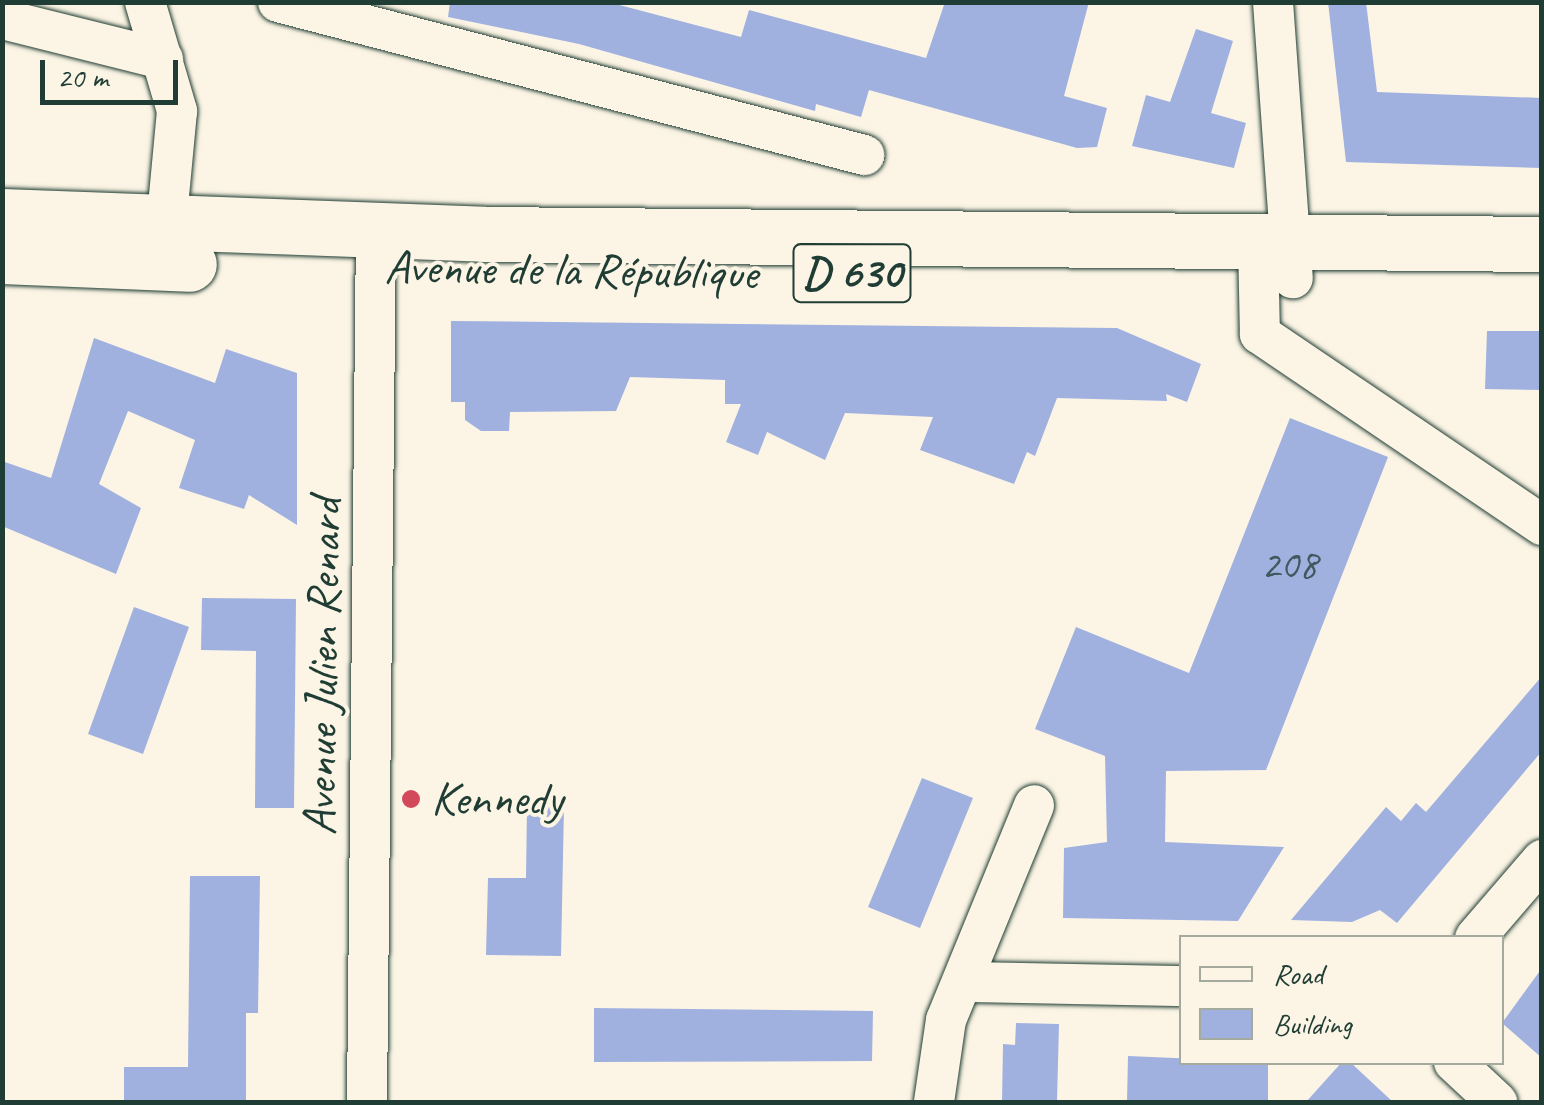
<!DOCTYPE html>
<html>
<head>
<meta charset="utf-8">
<style>
  body { margin:0 }
  #map { position:relative; width:1544px; height:1105px; overflow:hidden; background:#fcf5e5; font-family:Caveat,sans-serif }
  div>[style] { position:absolute }
  .building>* { inset:0; background:#a0b1e0 }
  .roads { filter:drop-shadow(0 0 2px #1f3d34) drop-shadow(0 0 2px #1f3d34) }
  .minor>* { height:40px; margin:-20px; padding:0 20px; transform-origin:20px; border-radius:20px; background:#fcf5e5 }
  .primary>* { height:55px; margin:-27.5px; padding:0 27.5px; transform-origin:27.5px; border-radius:27.5px; background:#fcf5e5 }
  .dots>* { width:28px; height:28px; translate:-50% -50%; box-sizing:border-box; border:5px solid #fcf5e5; border-radius:50% }
  span { translate:-50% -50%; white-space:nowrap; text-align:center; line-height:1.15; -webkit-text-stroke:8px #fcf5e5; paint-order:stroke }
  .number-label { font-size:42px; color:#3f5a5f }
  .number-label span { -webkit-text-stroke-width:0 }
  .shield-label span { padding:2px 8px; background:#fcf5e5; border:2px solid; border-radius:8px; -webkit-text-stroke-width:0 }
  .shield-label { font-size:45px; color:#1f3d34; font-weight:700 }
  .street-label { font-size:48px; color:#1f3d34 }
  .poi-label { font-size:48px; color:#1f3d34 }
  .left { translate:0 -50%; text-align:left }
  .frame { position:absolute; inset:0; border:5px solid #1f3d34; pointer-events:none }
  .legend { position:absolute; left:1179px; top:935px; width:325px; height:130px; box-sizing:border-box; background:#fcf5e5; border:2px solid #a4ab9e; margin:0; padding:12px 18px; list-style:none; font-size:30px; color:#1f3d34 }
  .legend li { display:flex; align-items:center; gap:20px; height:50px }
  .legend b { width:50px; border:2px solid #a4ab9e }
  .scale { position:absolute; left:40px; top:60px; width:138px; height:45px; box-sizing:border-box; border:5px solid #1f3d34; border-top:0; padding-left:12px; font-size:30px; line-height:35px; white-space:nowrap; color:#1f3d34; -webkit-text-stroke:8px #fcf5e5; paint-order:stroke }
</style>
</head>
<body>
<div id="map">
  <div class="building">
    <div style="clip-path:polygon(450px 2px,608px 2px,741px 37px,749px 10px,926px 58px,945px 2px,1089px 2px,1064px 96px,1107px 108px,1097px 147px,1077px 148px,869px 90px,861px 117px,816px 104px,815px 111px,579px 44px,448px 17px)"></div>
    <div style="clip-path:polygon(1328px 2px,1366px 2px,1377px 92px,1542px 98px,1542px 168px,1346px 162px)"></div>
    <div style="clip-path:polygon(1196px 29px,1233px 41px,1211px 113px,1246px 123px,1234px 168px,1132px 146px,1146px 95px,1170px 102px)"></div>
    <div style="clip-path:polygon(451px 321px,1117px 328px,1201px 364px,1187px 402px,1166px 394px,1167px 401px,1057px 398px,1035px 456px,1027px 452px,1014px 484px,920px 450px,933px 417px,845px 413px,825px 460px,767px 432px,758px 455px,726px 442px,741px 404px,725px 404px,725px 380px,630px 377px,616px 411px,510px 412px,509px 431px,481px 431px,465px 420px,465px 402px,451px 402px)"></div>
    <div style="clip-path:polygon(1487px 331px,1542px 331px,1542px 390px,1485px 389px)"></div>
    <div style="clip-path:polygon(94px 338px,215px 383px,226px 349px,297px 373px,297px 525px,249px 495px,244px 509px,179px 488px,195px 440px,128px 411px,99px 484px,141px 508px,116px 574px,2px 526px,2px 461px,51px 478px)"></div>
    <div style="clip-path:polygon(1290px 418px,1388px 457px,1266px 770px,1166px 771px,1165px 842px,1284px 847px,1238px 921px,1063px 918px,1064px 848px,1107px 842px,1105px 756px,1035px 729px,1076px 627px,1189px 673px)"></div>
    <div style="clip-path:polygon(202px 598px,296px 599px,294px 808px,255px 808px,256px 651px,201px 650px)"></div>
    <div style="clip-path:polygon(134px 607px,189px 627px,143px 754px,88px 734px)"></div>
    <div style="clip-path:polygon(1542px 676px,1542px 751px,1397px 923px,1380px 910px,1352px 922px,1291px 920px,1386px 807px,1401px 821px,1416px 803px,1426px 812px)"></div>
    <div style="clip-path:polygon(922px 778px,973px 798px,920px 928px,868px 907px)"></div>
    <div style="clip-path:polygon(527px 805px,564px 806px,561px 956px,486px 955px,488px 878px,526px 878px)"></div>
    <div style="clip-path:polygon(190px 876px,260px 876px,258px 1013px,246px 1013px,246px 1102px,124px 1102px,124px 1067px,188px 1067px)"></div>
    <div style="clip-path:polygon(1542px 968px,1542px 1058px,1502px 1023px)"></div>
    <div style="clip-path:polygon(594px 1008px,873px 1011px,872px 1061px,594px 1062px)"></div>
    <div style="clip-path:polygon(1016px 1023px,1059px 1024px,1057px 1102px,1002px 1102px,1003px 1044px,1015px 1045px)"></div>
    <div style="clip-path:polygon(1128px 1056px,1268px 1062px,1268px 1102px,1127px 1102px)"></div>
    <div style="clip-path:polygon(1342px 1062px,1350px 1062px,1393px 1102px,1306px 1102px)"></div>
  </div>
  <div class="roads">
    <div class="minor">
      <div style="left:145px;top:2px;width:114px;rotate:73.6deg"></div>
      <div style="left:177px;top:111px;width:138px;rotate:95.4deg"></div>
      <div style="left:278px;top:2px;width:606px;rotate:14.63deg"></div>
      <div style="left:1273px;top:2px;width:277px;rotate:85.9deg"></div>
      <div style="left:2px;top:19px;width:166px;rotate:14deg"></div>
      <div style="left:1258px;top:242px;width:92px;rotate:88.8deg"></div>
      <div style="left:1260px;top:334px;width:341px;rotate:34.1deg"></div>
      <div style="left:1475px;top:938px;width:103px;rotate:-49.3deg"></div>
      <div style="left:964px;top:982px;width:218px;rotate:1.1deg"></div>
      <div style="left:1454px;top:1062px;width:59px;rotate:42.9deg"></div>
      <div style="left:367px;top:1102px;width:870px;rotate:-89.41deg"></div>
      <div style="left:934px;top:1102px;width:83px;rotate:-81.7deg"></div>
      <div style="left:946px;top:1020px;width:232px;rotate:-67.7deg"></div>
    </div>
    <div class="primary">
      <div style="left:2px;top:216px;width:482px;rotate:2.1deg"></div>
      <div style="left:484px;top:234px;width:1058px;rotate:0.54deg"></div>
      <div style="left:2px;top:256px;width:187px;rotate:2.4deg"></div>
    </div>
  </div>
  <div class="dots">
    <div style="left:411px;top:799px;background:#d1495b"></div>
  </div>
  <div class="number-label">
    <span style="left:1289px;top:565px">208</span>
  </div>
  <div class="shield-label">
    <span style="left:852px;top:273px">D 630</span>
  </div>
  <div class="street-label">
    <span style="left:571px;top:270px;rotate:1deg">Avenue de la République</span>
    <span style="left:322px;top:667px;rotate:-89deg">Avenue Julien Renard</span>
  </div>
  <div class="poi-label">
    <span class="left" style="left:431px;top:799px">Kennedy</span>
  </div>
  <div class="frame"></div>
  <ul class="legend">
  <li><b style="height:12px;background:#fcf5e5"></b>Road</li>
  <li><b style="height:28px;background:#a0b1e0"></b>Building</li>
  </ul>
  <div class="scale">20 m</div>
</div>
</body>
</html>
